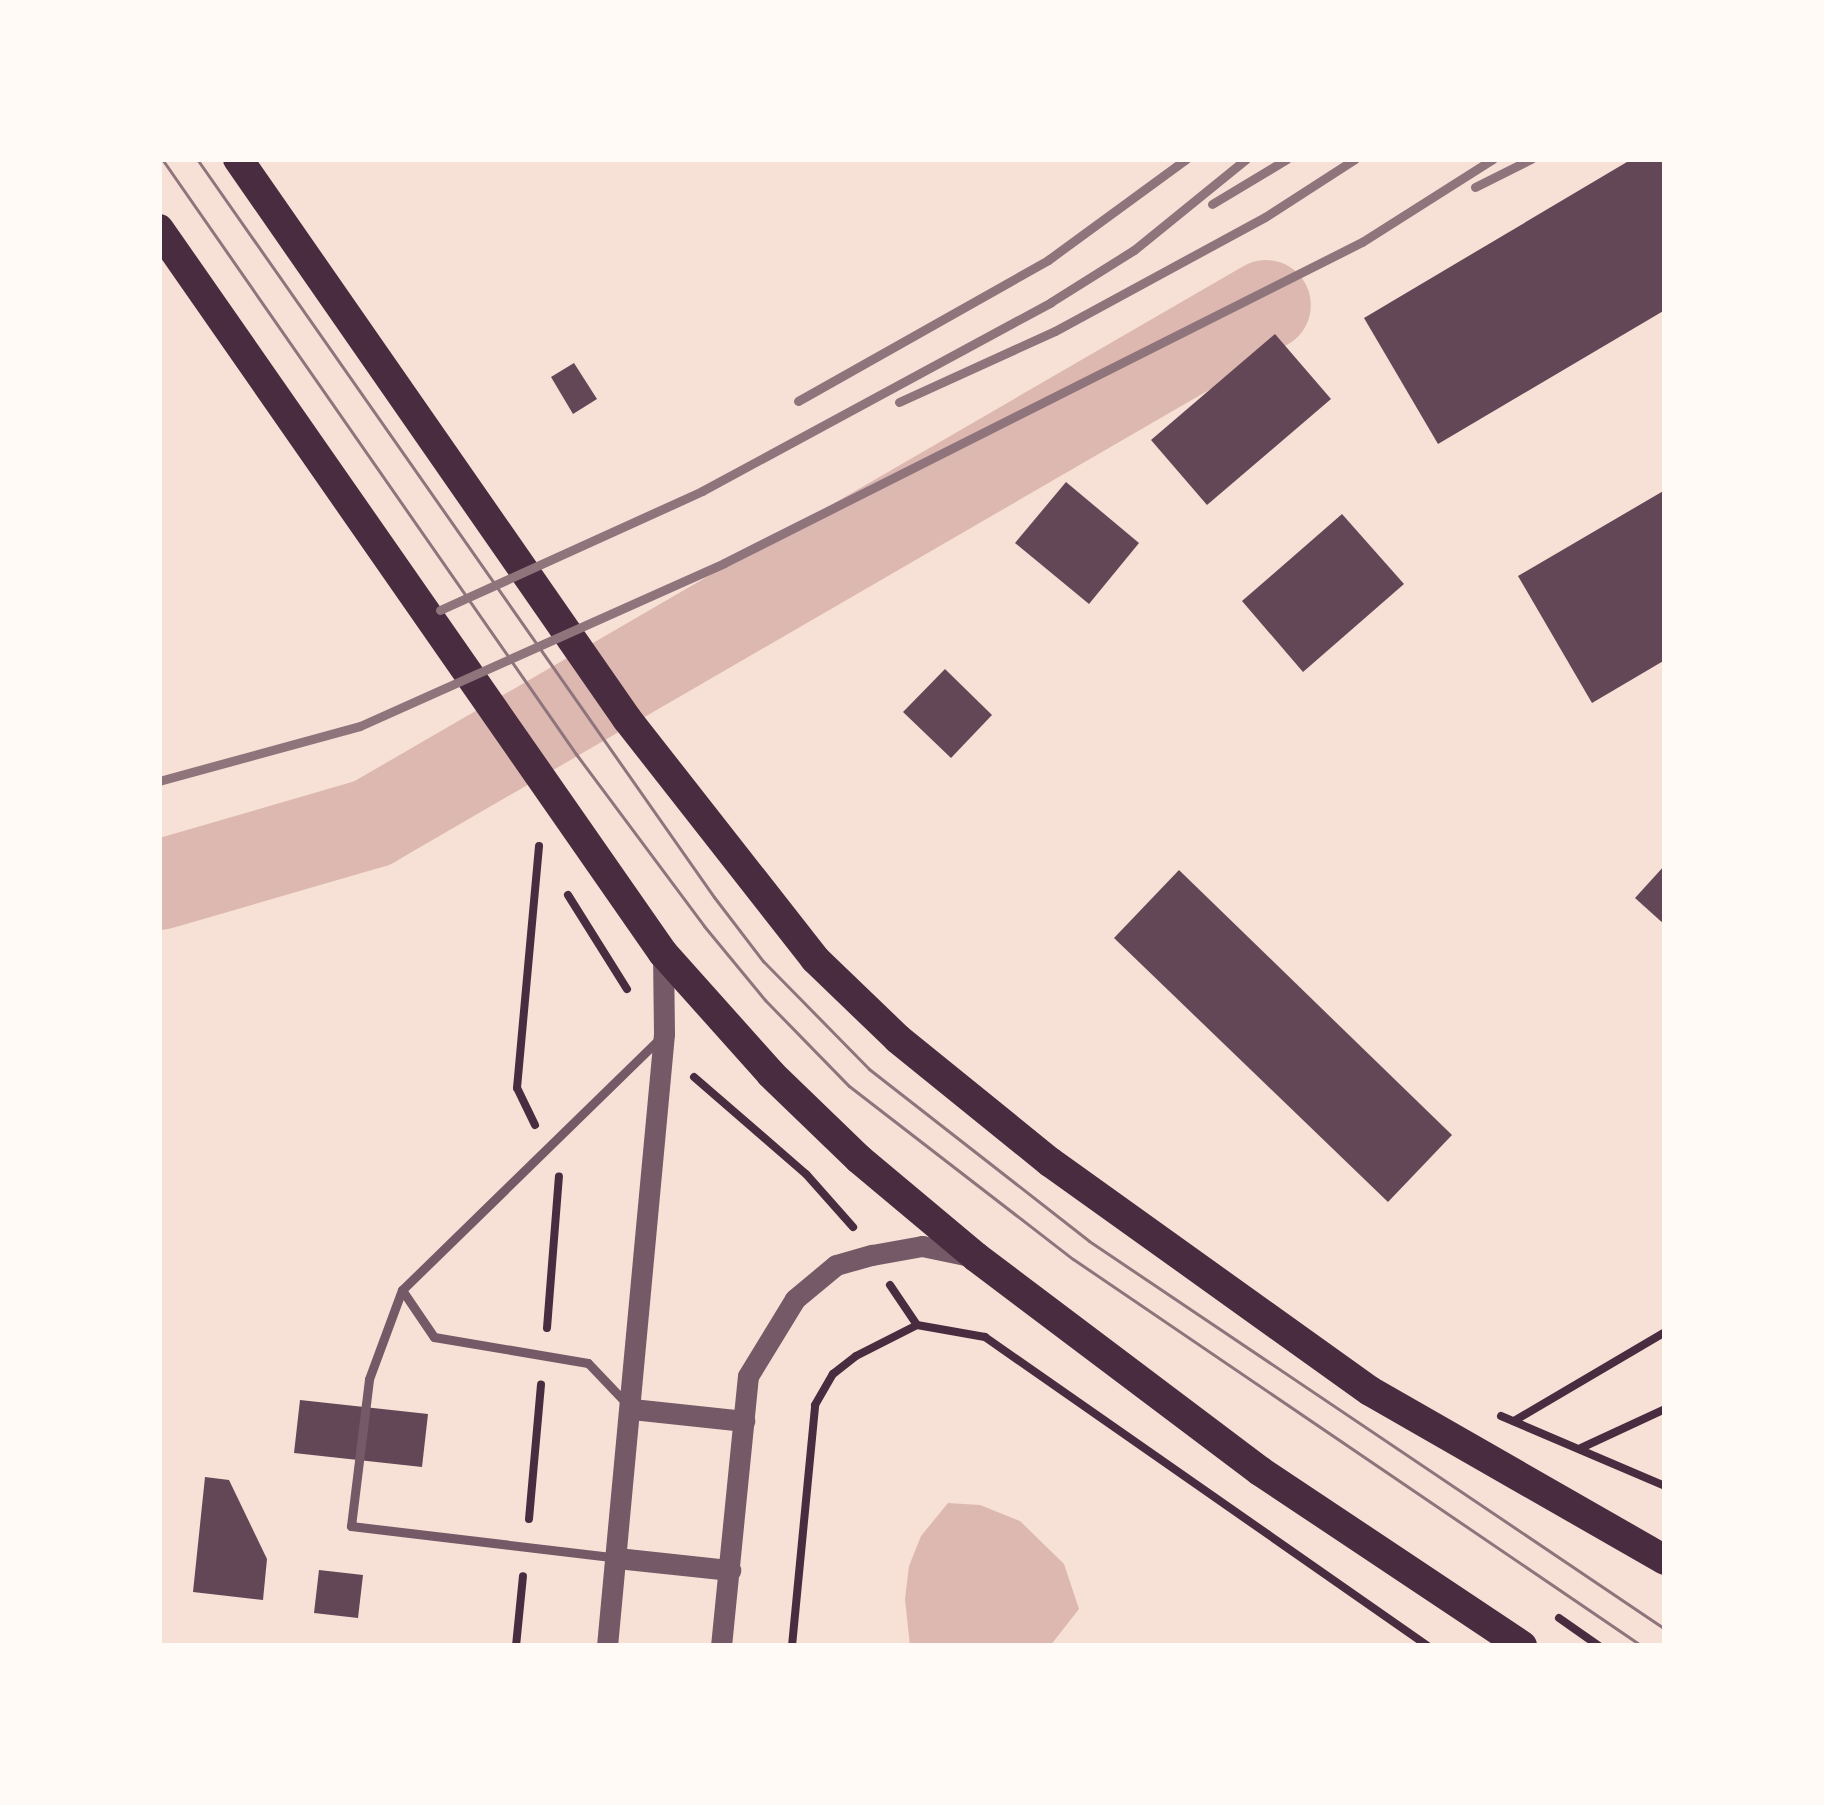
<!DOCTYPE html>
<html>
<head>
<meta charset="utf-8">
<style>
  body { margin:0 }
  #map { position:relative; width:1824px; height:1805px; overflow:hidden; background:#f7e1d7; font-family:"PT Sans Narrow",sans-serif }
  div>[style] { position:absolute }
  .water>* { inset:0; background:#dcb8b0 }
  .river>* { height:90px; margin:-45px; padding:0 45px; transform-origin:45px; border-radius:45px; background:#dcb8b0 }
  .building>* { inset:0; background:#644757 }
  .path>* { height:8px; margin:-4px; padding:0 4px; transform-origin:4px; border-radius:4px; background:#4a2c40 }
  .service>* { height:9px; margin:-4.5px; padding:0 4.5px; transform-origin:4.5px; border-radius:4.5px; background:#755966 }
  .tertiary>* { height:21px; margin:-10.5px; padding:0 10.5px; transform-origin:10.5px; border-radius:10.5px; background:#755966 }
  .primary>* { height:30px; margin:-15px; padding:0 15px; transform-origin:15px; border-radius:15px; background:#4a2c40 }
  .tram>* { height:3px; margin:-1.5px; padding:0 1.5px; transform-origin:1.5px; border-radius:1.5px; background:#8f747c }
  .rail>* { height:9px; margin:-4.5px; padding:0 4.5px; transform-origin:4.5px; border-radius:4.5px; background:#8f747c }
  span { translate:-50% -50%; white-space:nowrap; text-align:center; line-height:1.15; -webkit-text-stroke:12px #fffaf5; paint-order:stroke }
  .frame { position:absolute; inset:0; border:162px solid #fffaf5; pointer-events:none }
</style>
</head>
<body>
<div id="map">
  <div class="water">
    <div style="clip-path:polygon(948px 1503px,980px 1505px,1020px 1521px,1064px 1564px,1079px 1609px,1050px 1646px,910px 1646px,905px 1599px,909px 1566px,921px 1536px)"></div>
  </div>
  <div class="river">
    <div style="left:159px;top:885px;width:222px;rotate:-16.2deg"></div>
    <div style="left:372px;top:823px;width:1033px;rotate:-30.09deg"></div>
  </div>
  <div class="building">
    <div style="clip-path:polygon(1632px 159px,1665px 159px,1665px 310px,1438px 444px,1364px 318px)"></div>
    <div style="clip-path:polygon(1275px 334px,1331px 399px,1207px 505px,1151px 440px)"></div>
    <div style="clip-path:polygon(574px 363px,597px 399px,573px 414px,551px 377px)"></div>
    <div style="clip-path:polygon(1066px 482px,1139px 543px,1089px 604px,1015px 543px)"></div>
    <div style="clip-path:polygon(1665px 490px,1665px 660px,1592px 703px,1518px 576px)"></div>
    <div style="clip-path:polygon(1342px 514px,1404px 584px,1303px 672px,1242px 601px)"></div>
    <div style="clip-path:polygon(945px 669px,992px 715px,951px 758px,903px 712px)"></div>
    <div style="clip-path:polygon(1665px 865px,1665px 925px,1635px 898px)"></div>
    <div style="clip-path:polygon(1179px 870px,1452px 1135px,1388px 1202px,1114px 938px)"></div>
    <div style="clip-path:polygon(300px 1400px,428px 1414px,422px 1467px,294px 1453px)"></div>
    <div style="clip-path:polygon(205px 1477px,229px 1480px,267px 1559px,263px 1600px,193px 1592px)"></div>
    <div style="clip-path:polygon(319px 1570px,363px 1575px,358px 1618px,314px 1613px)"></div>
  </div>
  <div class="path">
    <div style="left:568px;top:895px;width:111px;rotate:57.9deg"></div>
    <div style="left:694px;top:1077px;width:148px;rotate:40.9deg"></div>
    <div style="left:806px;top:1174px;width:71px;rotate:48.4deg"></div>
    <div style="left:535px;top:1125px;width:41px;rotate:-115.9deg"></div>
    <div style="left:517px;top:1088px;width:243px;rotate:-84.8deg"></div>
    <div style="left:890px;top:1285px;width:48px;rotate:56deg"></div>
    <div style="left:547px;top:1328px;width:152px;rotate:-85.5deg"></div>
    <div style="left:1501px;top:1416px;width:178px;rotate:23.1deg"></div>
    <div style="left:1514px;top:1421px;width:175px;rotate:-30.5deg"></div>
    <div style="left:1581px;top:1448px;width:93px;rotate:-24.9deg"></div>
    <div style="left:529px;top:1519px;width:135px;rotate:-84.9deg"></div>
    <div style="left:1559px;top:1618px;width:49px;rotate:35deg"></div>
    <div style="left:516px;top:1646px;width:70px;rotate:-84.3deg"></div>
    <div style="left:792px;top:1646px;width:242px;rotate:-84.5deg"></div>
    <div style="left:815px;top:1405px;width:36px;rotate:-60deg"></div>
    <div style="left:833px;top:1374px;width:29px;rotate:-38deg"></div>
    <div style="left:856px;top:1356px;width:68px;rotate:-26.9deg"></div>
    <div style="left:917px;top:1325px;width:69px;rotate:10deg"></div>
    <div style="left:985px;top:1337px;width:540px;rotate:34.9deg"></div>
  </div>
  <div class="service">
    <div style="left:402px;top:1290px;width:57px;rotate:55.8deg"></div>
    <div style="left:434px;top:1337px;width:156px;rotate:9.6deg"></div>
    <div style="left:588px;top:1363px;width:58px;rotate:46.4deg"></div>
    <div style="left:611px;top:1557px;width:262px;rotate:-173.2deg"></div>
    <div style="left:351px;top:1526px;width:148px;rotate:-83deg"></div>
    <div style="left:369px;top:1379px;width:95px;rotate:-69.7deg"></div>
    <div style="left:402px;top:1290px;width:361px;rotate:-44.3deg"></div>
  </div>
  <div class="tertiary">
    <div style="left:632px;top:1409px;width:113px;rotate:6.1deg"></div>
    <div style="left:617px;top:1558px;width:114px;rotate:6.1deg"></div>
    <div style="left:607px;top:1646px;width:615px;rotate:-84.68deg"></div>
    <div style="left:664px;top:1034px;width:81px;rotate:-90.7deg"></div>
    <div style="left:721px;top:1646px;width:271px;rotate:-84.3deg"></div>
    <div style="left:748px;top:1376px;width:90px;rotate:-58.6deg"></div>
    <div style="left:795px;top:1299px;width:53px;rotate:-39.7deg"></div>
    <div style="left:836px;top:1265px;width:37px;rotate:-16deg"></div>
    <div style="left:872px;top:1255px;width:51px;rotate:-10.2deg"></div>
    <div style="left:922px;top:1246px;width:49px;rotate:11.8deg"></div>
  </div>
  <div class="primary">
    <div style="left:238px;top:159px;width:682px;rotate:55.21deg"></div>
    <div style="left:627px;top:719px;width:305px;rotate:51.9deg"></div>
    <div style="left:815px;top:959px;width:115px;rotate:43.9deg"></div>
    <div style="left:898px;top:1039px;width:196px;rotate:39deg"></div>
    <div style="left:1050px;top:1162px;width:393px;rotate:35.6deg"></div>
    <div style="left:1370px;top:1391px;width:340px;rotate:29.8deg"></div>
    <div style="left:159px;top:229px;width:882px;rotate:55.16deg"></div>
    <div style="left:663px;top:953px;width:162px;rotate:48.2deg"></div>
    <div style="left:771px;top:1074px;width:122px;rotate:44deg"></div>
    <div style="left:859px;top:1159px;width:153px;rotate:39.9deg"></div>
    <div style="left:976px;top:1257px;width:356px;rotate:37deg"></div>
    <div style="left:1260px;top:1471px;width:315px;rotate:33.7deg"></div>
  </div>
  <div class="tram">
    <div style="left:162px;top:159px;width:725px;rotate:55.17deg"></div>
    <div style="left:576px;top:754px;width:214px;rotate:53.3deg"></div>
    <div style="left:704px;top:926px;width:96px;rotate:50.5deg"></div>
    <div style="left:765px;top:1000px;width:120px;rotate:45.7deg"></div>
    <div style="left:849px;top:1086px;width:283px;rotate:37.7deg"></div>
    <div style="left:1073px;top:1259px;width:688px;rotate:34.22deg"></div>
    <div style="left:197px;top:159px;width:901px;rotate:54.99deg"></div>
    <div style="left:714px;top:897px;width:81px;rotate:52.6deg"></div>
    <div style="left:763px;top:961px;width:151px;rotate:45.5deg"></div>
    <div style="left:869px;top:1069px;width:279px;rotate:38deg"></div>
    <div style="left:1089px;top:1241px;width:694px;rotate:33.96deg"></div>
  </div>
  <div class="rail">
    <div style="left:1475px;top:187px;width:63px;rotate:-26.6deg"></div>
    <div style="left:1212px;top:204px;width:87px;rotate:-31deg"></div>
    <div style="left:798px;top:401px;width:287px;rotate:-29.4deg"></div>
    <div style="left:1048px;top:260px;width:171px;rotate:-36.2deg"></div>
    <div style="left:899px;top:402px;width:171px;rotate:-24.5deg"></div>
    <div style="left:1055px;top:331px;width:239px;rotate:-28.5deg"></div>
    <div style="left:1265px;top:217px;width:107px;rotate:-32.8deg"></div>
    <div style="left:440px;top:610px;width:288px;rotate:-24.4deg"></div>
    <div style="left:702px;top:491px;width:397px;rotate:-28.4deg"></div>
    <div style="left:1051px;top:302px;width:98px;rotate:-32.1deg"></div>
    <div style="left:1134px;top:250px;width:144px;rotate:-39.1deg"></div>
    <div style="left:159px;top:781px;width:208px;rotate:-15.3deg"></div>
    <div style="left:360px;top:726px;width:399px;rotate:-24.1deg"></div>
    <div style="left:724px;top:563px;width:714px;rotate:-26.71deg"></div>
    <div style="left:1362px;top:242px;width:155px;rotate:-32.4deg"></div>
  </div>
  <div class="frame"></div>
</div>
</body>
</html>
